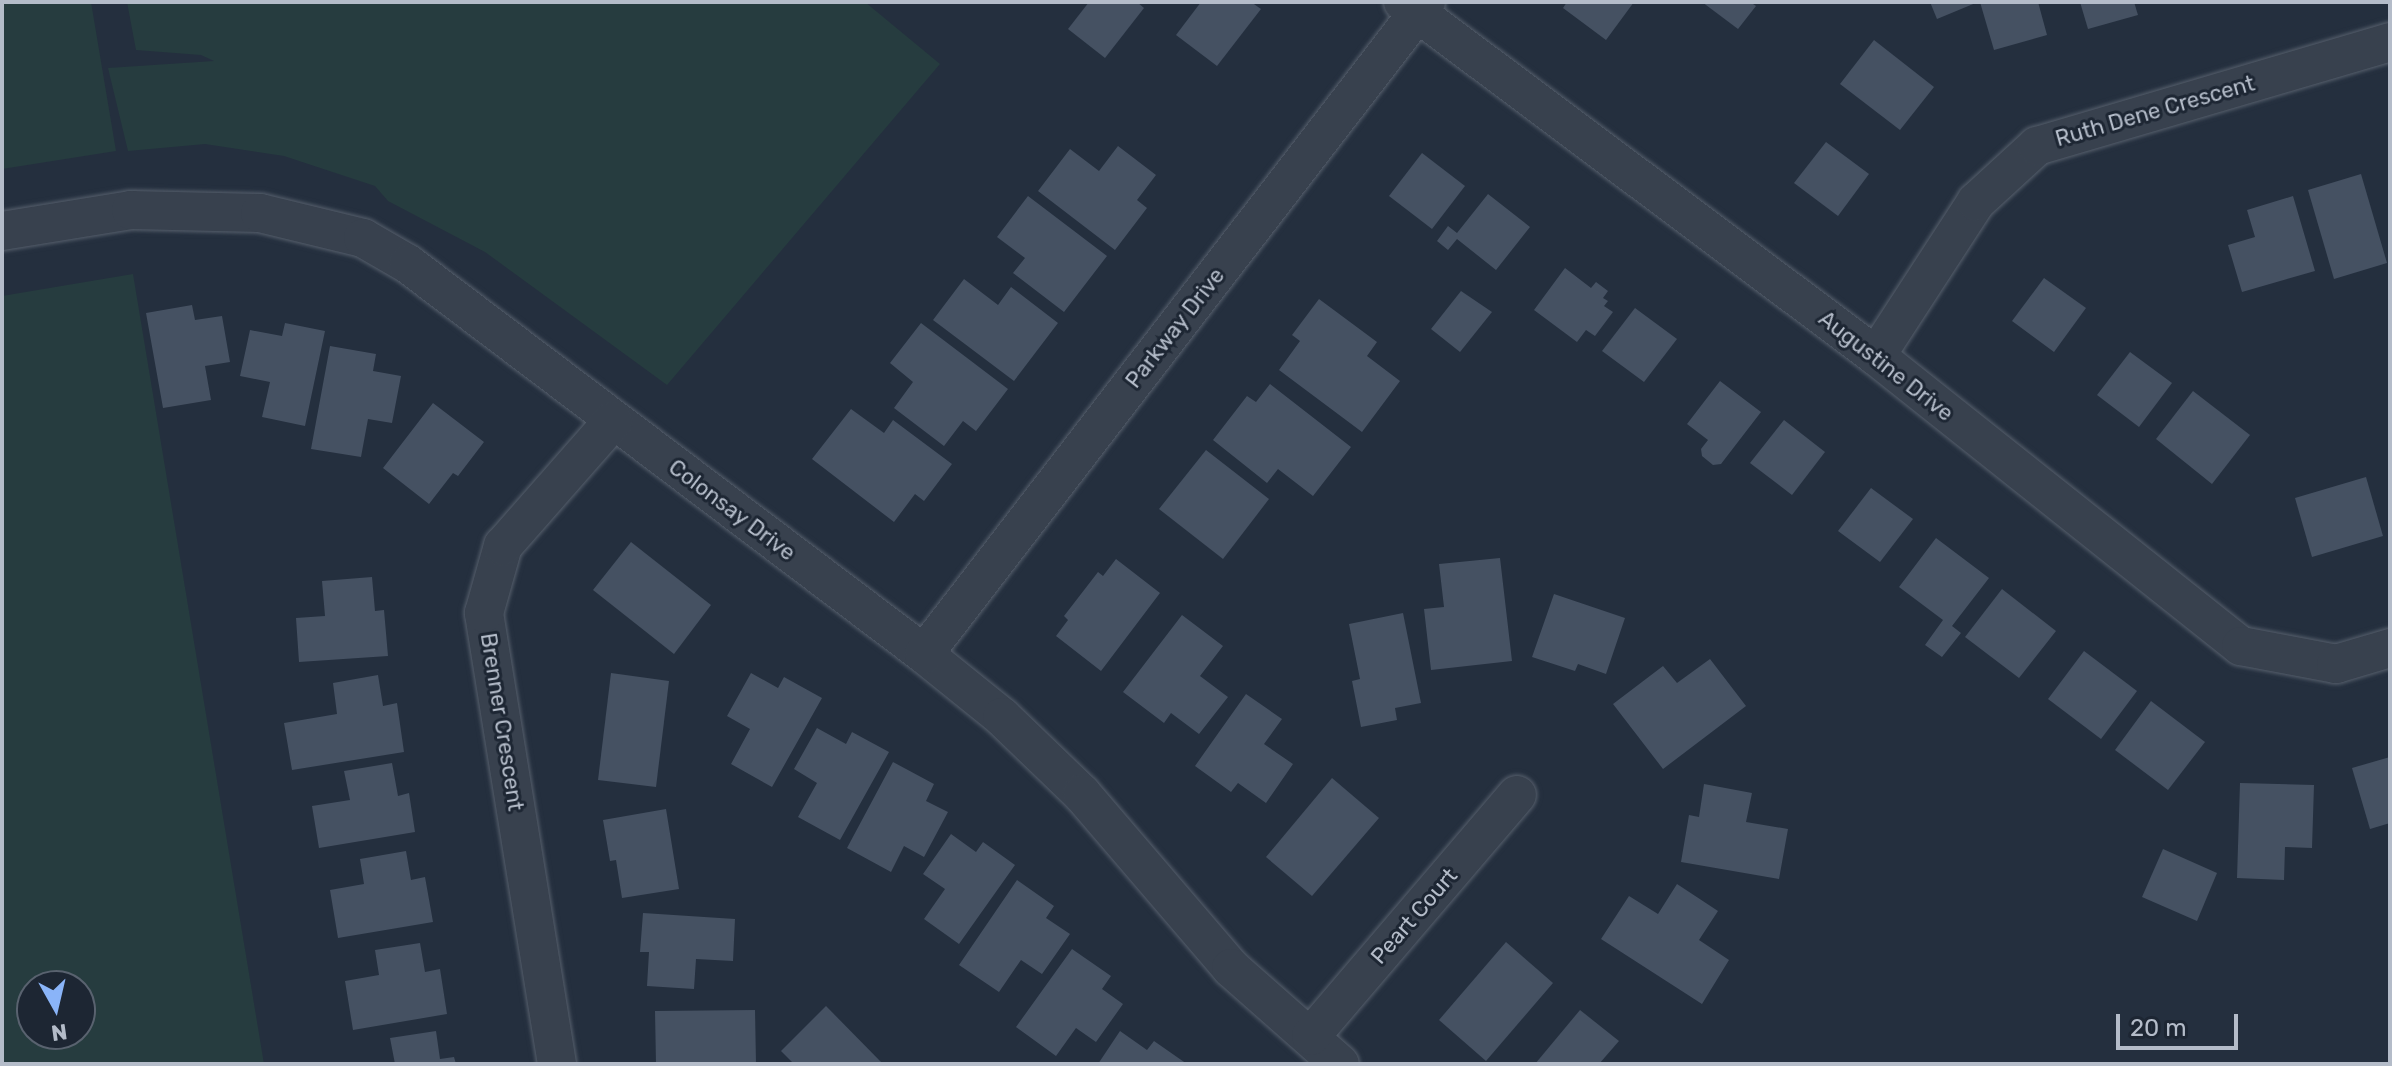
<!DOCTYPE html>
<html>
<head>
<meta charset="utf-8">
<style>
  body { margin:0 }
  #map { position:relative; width:2392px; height:1066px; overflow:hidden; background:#242f3e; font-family:Rubik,sans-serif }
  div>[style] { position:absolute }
  .green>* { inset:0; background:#263c3f }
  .building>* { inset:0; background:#455162 }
  .roads { filter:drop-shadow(0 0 2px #565f6c) drop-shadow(0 0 2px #565f6c) }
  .minor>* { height:38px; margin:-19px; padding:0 19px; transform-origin:19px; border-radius:19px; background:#38414e }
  span { translate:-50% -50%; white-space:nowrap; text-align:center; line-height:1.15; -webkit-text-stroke:6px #1d2633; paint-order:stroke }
  .street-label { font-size:22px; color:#b4bcc9 }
  .frame { position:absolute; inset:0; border:4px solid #b4bcc9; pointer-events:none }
  .north { position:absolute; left:16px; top:970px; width:80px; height:80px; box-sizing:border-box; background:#1d2633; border:2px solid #59626f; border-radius:50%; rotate:172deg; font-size:22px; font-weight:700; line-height:32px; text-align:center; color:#b4bcc9 }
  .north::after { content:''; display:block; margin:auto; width:28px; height:36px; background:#8ab4f8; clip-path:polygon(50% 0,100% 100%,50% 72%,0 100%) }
  .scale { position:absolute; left:2116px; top:1014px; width:122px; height:36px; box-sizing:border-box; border:4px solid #b4bcc9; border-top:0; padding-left:10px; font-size:24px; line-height:28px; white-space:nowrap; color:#b4bcc9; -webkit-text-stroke:6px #1d2633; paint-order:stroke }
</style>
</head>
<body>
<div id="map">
  <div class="green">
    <div style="clip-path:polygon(2px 2px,91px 2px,116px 151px,2px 169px)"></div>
    <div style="clip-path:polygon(127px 2px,865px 2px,940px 64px,667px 385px,485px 252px,388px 201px,375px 186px,284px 156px,205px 144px,128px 151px,108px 68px,214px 61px,201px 55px,136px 50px)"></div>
    <div style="clip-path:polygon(evenodd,133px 274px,264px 1064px,2px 1064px,2px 296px,133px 274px,80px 986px,80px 1034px,32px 1034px,32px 986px,80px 986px)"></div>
  </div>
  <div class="building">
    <div style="clip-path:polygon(1089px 2px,1137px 2px,1144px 8px,1105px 58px,1068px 29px)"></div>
    <div style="clip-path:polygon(1201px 2px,1251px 2px,1261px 9px,1217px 66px,1176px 35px)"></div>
    <div style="clip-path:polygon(1567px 2px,1634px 2px,1606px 40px,1563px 8px)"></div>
    <div style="clip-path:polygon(1702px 2px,1750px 2px,1756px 6px,1738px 29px)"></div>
    <div style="clip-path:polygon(1930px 2px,1978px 2px,1937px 19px)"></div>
    <div style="clip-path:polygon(1980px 2px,2038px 2px,2047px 35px,1994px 50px)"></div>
    <div style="clip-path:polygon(2080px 2px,2134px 2px,2138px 15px,2088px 29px)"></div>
    <div style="clip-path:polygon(1874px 40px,1934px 87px,1900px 130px,1840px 84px)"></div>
    <div style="clip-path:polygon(1826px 142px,1869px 174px,1838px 216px,1794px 183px)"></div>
    <div style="clip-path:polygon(1118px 146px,1156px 175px,1137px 200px,1147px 208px,1115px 250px,1038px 191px,1070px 149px,1099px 171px)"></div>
    <div style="clip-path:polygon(1422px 153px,1465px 186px,1432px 229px,1389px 196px)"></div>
    <div style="clip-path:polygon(2361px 174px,2387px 263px,2334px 279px,2308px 190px)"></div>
    <div style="clip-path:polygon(1488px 194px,1530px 227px,1496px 270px,1457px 239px,1448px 250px,1437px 241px,1448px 226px,1457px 233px)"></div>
    <div style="clip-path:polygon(1028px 196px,1107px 256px,1064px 312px,1013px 273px,1025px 258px,997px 237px)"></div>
    <div style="clip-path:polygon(2293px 196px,2315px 271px,2242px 292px,2228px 245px,2255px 237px,2247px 210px)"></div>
    <div style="clip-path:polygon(1565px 268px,1591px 288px,1596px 282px,1608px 291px,1603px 298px,1608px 301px,1604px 306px,1613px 312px,1595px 336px,1586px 330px,1577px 342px,1534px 310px)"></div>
    <div style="clip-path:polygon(2044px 278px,2086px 308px,2054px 352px,2012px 321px)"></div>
    <div style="clip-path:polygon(964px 279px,998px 305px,1011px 287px,1058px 323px,1014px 381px,933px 320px)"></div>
    <div style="clip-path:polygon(1461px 291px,1492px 312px,1460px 352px,1431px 329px)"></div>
    <div style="clip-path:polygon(1319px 299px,1377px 342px,1367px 356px,1400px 381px,1362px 432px,1279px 370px,1300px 341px,1292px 335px)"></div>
    <div style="clip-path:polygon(192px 305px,195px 320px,222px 316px,230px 362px,205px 366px,211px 400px,163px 408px,146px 313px)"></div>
    <div style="clip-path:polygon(1635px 308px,1677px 339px,1644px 382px,1602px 351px)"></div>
    <div style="clip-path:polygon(285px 323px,325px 331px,305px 426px,262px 417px,270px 382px,240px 376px,250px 330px,282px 336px)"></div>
    <div style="clip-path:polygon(921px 323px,1008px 389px,976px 431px,963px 421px,944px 446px,894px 408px,913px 382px,890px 363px)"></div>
    <div style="clip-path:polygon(330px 346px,376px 354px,373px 371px,401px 376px,392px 423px,368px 419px,361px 457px,311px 449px)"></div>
    <div style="clip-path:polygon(2130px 352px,2172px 383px,2139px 427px,2097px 395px)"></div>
    <div style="clip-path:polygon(1720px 381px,1761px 412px,1721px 464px,1713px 465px,1702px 456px,1701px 449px,1708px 440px,1687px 424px)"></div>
    <div style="clip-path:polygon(1270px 384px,1351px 447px,1313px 496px,1278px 469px,1267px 483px,1213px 440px,1247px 396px,1256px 402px)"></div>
    <div style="clip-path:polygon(2193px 391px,2250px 435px,2212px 484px,2156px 439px)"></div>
    <div style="clip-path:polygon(433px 403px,484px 442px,458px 476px,453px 473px,429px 504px,383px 468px)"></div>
    <div style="clip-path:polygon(851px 409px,884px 433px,893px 420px,952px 464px,924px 501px,915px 494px,894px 522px,812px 459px)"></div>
    <div style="clip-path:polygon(1784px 420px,1825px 452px,1792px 495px,1750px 463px)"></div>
    <div style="clip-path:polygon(1206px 450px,1269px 499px,1223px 559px,1159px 509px)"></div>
    <div style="clip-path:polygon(2366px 477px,2383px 536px,2312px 557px,2295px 498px)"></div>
    <div style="clip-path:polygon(1871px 488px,1913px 519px,1880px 562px,1838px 531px)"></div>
    <div style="clip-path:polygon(1936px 538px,1989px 578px,1952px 626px,1961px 633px,1942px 657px,1925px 645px,1943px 620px,1899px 587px)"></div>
    <div style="clip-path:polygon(631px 542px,711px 605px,674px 654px,593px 590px)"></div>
    <div style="clip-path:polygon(1500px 558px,1512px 661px,1431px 670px,1424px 609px,1444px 607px,1439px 564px)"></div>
    <div style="clip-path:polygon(1116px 559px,1160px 593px,1101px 671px,1056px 636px,1068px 620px,1064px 616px,1098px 572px,1103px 576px)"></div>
    <div style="clip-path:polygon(372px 577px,375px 611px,384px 610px,388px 656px,299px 662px,296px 618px,325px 616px,322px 581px)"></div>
    <div style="clip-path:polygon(2002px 589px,2056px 631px,2019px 678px,1965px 637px)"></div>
    <div style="clip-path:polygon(1554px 594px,1625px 618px,1606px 674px,1578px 664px,1575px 671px,1532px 657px)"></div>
    <div style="clip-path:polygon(1403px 613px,1421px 703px,1395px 708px,1397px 720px,1361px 727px,1352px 681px,1360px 679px,1349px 624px)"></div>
    <div style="clip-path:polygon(1182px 615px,1223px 646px,1200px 676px,1228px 697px,1199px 734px,1171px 713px,1164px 723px,1123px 692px)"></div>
    <div style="clip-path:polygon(2084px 651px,2137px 691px,2101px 739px,2048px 699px)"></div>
    <div style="clip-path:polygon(1710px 659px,1746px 706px,1663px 769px,1613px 704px,1663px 666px,1677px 683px)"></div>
    <div style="clip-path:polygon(611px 673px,669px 681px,656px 787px,598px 780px)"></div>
    <div style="clip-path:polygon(751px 673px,778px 688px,784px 677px,822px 698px,772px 787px,731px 764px,750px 729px,727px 716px)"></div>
    <div style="clip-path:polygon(378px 675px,383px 706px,397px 703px,404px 752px,292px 770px,284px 723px,337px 714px,333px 683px)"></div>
    <div style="clip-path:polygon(1246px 694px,1282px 719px,1264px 744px,1293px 764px,1266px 803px,1238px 783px,1231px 792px,1195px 766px)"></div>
    <div style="clip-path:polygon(2151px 701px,2205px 742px,2168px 790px,2115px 750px)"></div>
    <div style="clip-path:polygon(817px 728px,846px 744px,852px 732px,889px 752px,840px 840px,798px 817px,817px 783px,794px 769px)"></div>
    <div style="clip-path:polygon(2390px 757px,2390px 823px,2370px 829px,2352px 768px)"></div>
    <div style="clip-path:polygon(893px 762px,934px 784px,926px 801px,948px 812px,924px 857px,904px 846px,891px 872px,847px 848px)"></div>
    <div style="clip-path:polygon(392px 763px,398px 796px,409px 793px,415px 832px,319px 848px,312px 806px,350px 800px,344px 771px)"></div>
    <div style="clip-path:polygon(1332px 778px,1379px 818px,1312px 896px,1266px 857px)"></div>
    <div style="clip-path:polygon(2240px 783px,2314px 785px,2312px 848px,2285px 847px,2284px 880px,2237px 878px)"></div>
    <div style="clip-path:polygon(1704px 784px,1752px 793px,1746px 822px,1788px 829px,1779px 879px,1681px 862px,1689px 815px,1699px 817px)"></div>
    <div style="clip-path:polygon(666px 809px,679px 889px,622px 898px,616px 860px,610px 861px,603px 820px)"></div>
    <div style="clip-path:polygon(951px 834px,976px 852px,983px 842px,1015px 865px,959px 944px,924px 919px,945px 889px,923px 874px)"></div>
    <div style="clip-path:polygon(2163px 849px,2217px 873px,2197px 921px,2142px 897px)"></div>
    <div style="clip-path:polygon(406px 851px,411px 880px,425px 877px,433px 922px,338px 938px,330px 890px,364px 884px,360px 859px)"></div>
    <div style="clip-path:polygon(1017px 880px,1054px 906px,1046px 918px,1070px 934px,1042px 974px,1021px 960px,999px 992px,959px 965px)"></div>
    <div style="clip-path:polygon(1677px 884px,1718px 911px,1699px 940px,1729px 960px,1702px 1004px,1601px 939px,1629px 896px,1658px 914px)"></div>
    <div style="clip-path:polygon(643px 913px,735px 919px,733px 961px,696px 959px,694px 989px,647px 986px,649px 952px,640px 952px)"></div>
    <div style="clip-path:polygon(1506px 942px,1553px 983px,1486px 1061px,1439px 1020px)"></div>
    <div style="clip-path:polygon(420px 943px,425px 972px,440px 969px,447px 1014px,353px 1030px,345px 981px,379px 975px,375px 950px)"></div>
    <div style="clip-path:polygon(1072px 949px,1111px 976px,1102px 989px,1123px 1004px,1096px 1042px,1076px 1028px,1056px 1056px,1016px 1027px)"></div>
    <div style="clip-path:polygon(826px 1006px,883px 1064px,794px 1064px,781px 1051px)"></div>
    <div style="clip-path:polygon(755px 1010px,756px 1064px,656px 1064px,655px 1011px)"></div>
    <div style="clip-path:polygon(1580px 1010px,1619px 1041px,1599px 1064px,1535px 1064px)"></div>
    <div style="clip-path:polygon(436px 1031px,440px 1059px,454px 1057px,456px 1064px,395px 1064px,390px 1038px)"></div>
    <div style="clip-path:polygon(1120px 1031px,1147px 1050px,1154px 1041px,1187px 1064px,1098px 1064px)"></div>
  </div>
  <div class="roads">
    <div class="minor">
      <div style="left:1403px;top:2px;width:591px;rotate:36.81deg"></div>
      <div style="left:1876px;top:356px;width:466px;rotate:38.5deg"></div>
      <div style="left:2241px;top:646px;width:97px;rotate:10.7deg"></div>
      <div style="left:2336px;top:664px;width:56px;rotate:-16.5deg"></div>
      <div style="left:2px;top:231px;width:131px;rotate:-9.2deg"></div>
      <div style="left:131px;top:210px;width:129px;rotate:1.3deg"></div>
      <div style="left:260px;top:213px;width:106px;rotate:13.6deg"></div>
      <div style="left:363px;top:238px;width:52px;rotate:30deg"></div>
      <div style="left:408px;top:264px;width:647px;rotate:37.08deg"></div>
      <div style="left:924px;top:654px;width:100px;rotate:38.9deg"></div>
      <div style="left:1002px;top:717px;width:111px;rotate:43.9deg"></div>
      <div style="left:1082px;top:794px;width:229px;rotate:49.4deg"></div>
      <div style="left:1231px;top:968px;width:145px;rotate:41.4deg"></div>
      <div style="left:1876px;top:356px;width:184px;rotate:-57deg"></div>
      <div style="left:1976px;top:202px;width:83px;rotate:-42.6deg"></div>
      <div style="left:2037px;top:146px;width:368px;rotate:-16.4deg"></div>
      <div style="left:924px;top:654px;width:823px;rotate:-52.41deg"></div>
      <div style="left:1311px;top:1036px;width:317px;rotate:-49.5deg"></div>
      <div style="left:557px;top:1064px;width:457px;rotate:-99.2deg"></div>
      <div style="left:484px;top:613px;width:70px;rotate:-74.2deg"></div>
      <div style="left:503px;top:546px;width:167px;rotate:-48.7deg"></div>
    </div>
  </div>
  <div class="street-label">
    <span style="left:2155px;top:111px;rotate:-16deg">Ruth Dene Crescent</span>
    <span style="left:1175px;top:328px;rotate:-52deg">Parkway Drive</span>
    <span style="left:1886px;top:366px;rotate:38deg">Augustine Drive</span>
    <span style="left:732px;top:510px;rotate:37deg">Colonsay Drive</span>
    <span style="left:502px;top:722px;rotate:81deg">Brenner Crescent</span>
    <span style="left:1414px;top:916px;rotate:-49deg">Peart Court</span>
  </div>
  <div class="frame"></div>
  <div class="north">N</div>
  <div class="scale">20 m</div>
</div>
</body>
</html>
